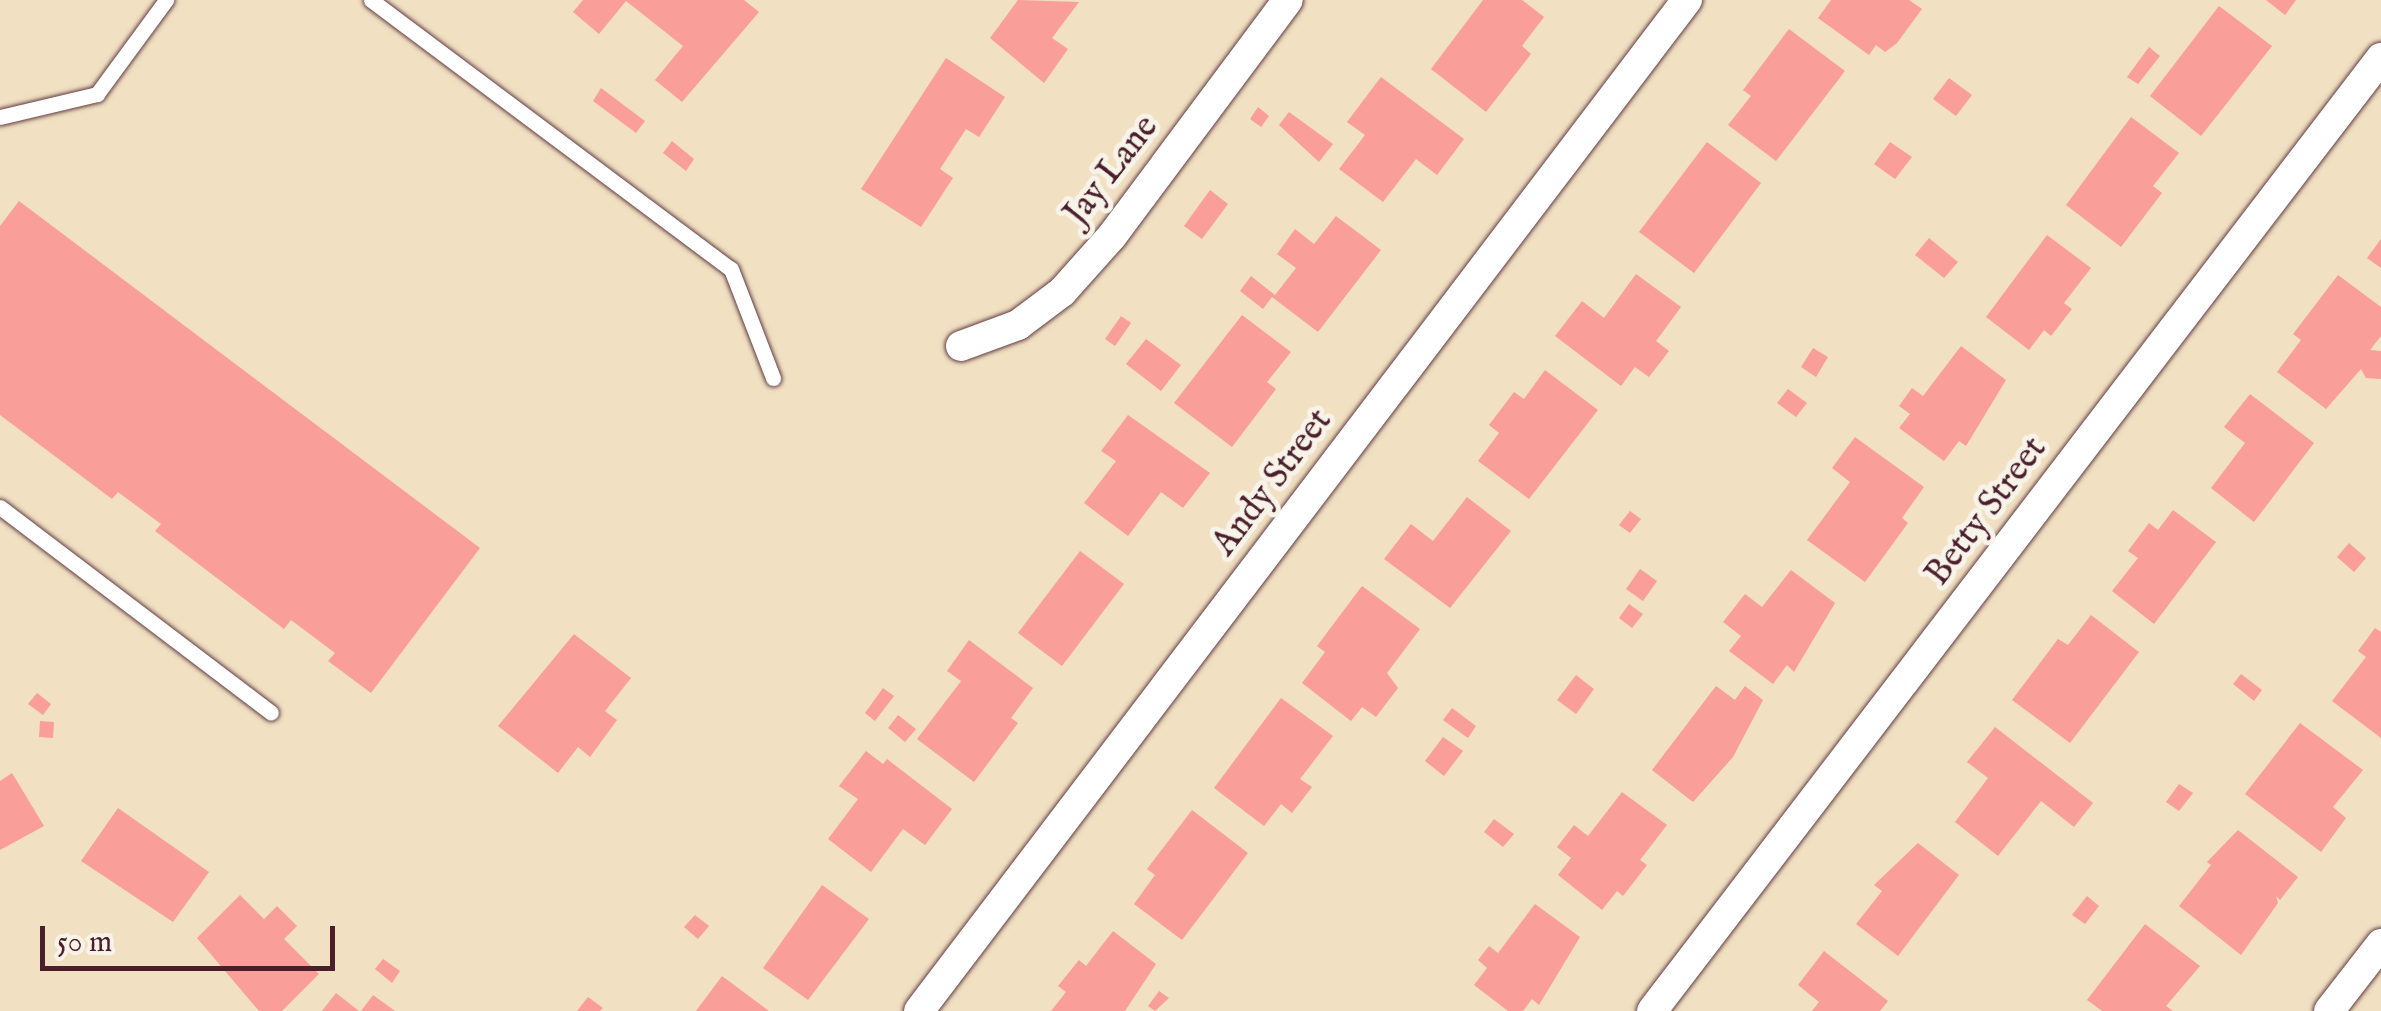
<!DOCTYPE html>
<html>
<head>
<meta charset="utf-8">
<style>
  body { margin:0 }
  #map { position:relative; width:2381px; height:1011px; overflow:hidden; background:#f1e0c2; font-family:"IM FELL English",serif }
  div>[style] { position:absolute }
  .building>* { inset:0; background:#f99e98 }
  .roads { filter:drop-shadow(0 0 2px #633c42) drop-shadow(0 0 2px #633c42) }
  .service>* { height:15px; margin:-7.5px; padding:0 7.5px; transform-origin:7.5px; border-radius:7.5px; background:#fff }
  .minor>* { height:30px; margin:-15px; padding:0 15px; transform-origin:15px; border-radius:15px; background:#fff }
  span { translate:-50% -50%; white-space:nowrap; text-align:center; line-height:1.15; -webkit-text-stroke:10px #f7f3e8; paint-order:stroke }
  .street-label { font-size:35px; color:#4a1f2b }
  .scale { position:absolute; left:40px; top:926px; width:295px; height:45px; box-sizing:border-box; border:5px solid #4a1f2b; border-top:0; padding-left:12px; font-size:30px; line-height:35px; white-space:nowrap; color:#4a1f2b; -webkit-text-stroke:8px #f7f3e8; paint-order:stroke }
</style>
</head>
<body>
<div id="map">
  <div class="building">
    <div style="clip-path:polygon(583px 0,744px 0,759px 12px,682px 102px,655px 80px,683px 46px,626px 1px,599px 34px,573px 12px)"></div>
    <div style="clip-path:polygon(1018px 0,1079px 2px,1052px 38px,1068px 49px,1044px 83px,990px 38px)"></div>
    <div style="clip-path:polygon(1483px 0,1522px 0,1544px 17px,1522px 46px,1531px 54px,1486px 112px,1431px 69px)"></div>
    <div style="clip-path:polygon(1831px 0,1909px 0,1922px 9px,1897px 43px,1885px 52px,1876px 45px,1869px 55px,1818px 18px)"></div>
    <div style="clip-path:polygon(2266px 0,2296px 0,2285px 15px)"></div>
    <div style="clip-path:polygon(2219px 6px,2272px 46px,2201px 136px,2150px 96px)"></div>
    <div style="clip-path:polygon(1789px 29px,1845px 71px,1776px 161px,1728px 125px,1751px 96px,1743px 90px)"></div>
    <div style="clip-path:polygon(2149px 47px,2160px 56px,2138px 84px,2127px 77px)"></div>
    <div style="clip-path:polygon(946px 58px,1005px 97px,979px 137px,966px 129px,940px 169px,953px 178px,921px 227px,861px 189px)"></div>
    <div style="clip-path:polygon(1381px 77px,1464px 139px,1437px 175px,1416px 159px,1383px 202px,1339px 169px,1365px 135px,1347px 122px)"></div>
    <div style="clip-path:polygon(1949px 78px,1972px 95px,1956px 116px,1933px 99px)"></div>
    <div style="clip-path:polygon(601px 88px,645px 121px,636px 133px,593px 101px)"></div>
    <div style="clip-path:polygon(1258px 107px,1269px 116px,1261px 127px,1250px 119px)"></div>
    <div style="clip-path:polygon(1289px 112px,1333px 144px,1319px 162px,1279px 125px)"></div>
    <div style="clip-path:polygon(2131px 117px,2179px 153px,2153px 186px,2162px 193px,2121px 247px,2066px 205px)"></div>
    <div style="clip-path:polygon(672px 141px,694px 159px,686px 171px,663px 153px)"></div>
    <div style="clip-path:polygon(1707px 142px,1761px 183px,1694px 273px,1639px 232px)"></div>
    <div style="clip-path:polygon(1890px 142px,1912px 157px,1895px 179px,1874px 164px)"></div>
    <div style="clip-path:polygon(1210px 190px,1228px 204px,1202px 239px,1184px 226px)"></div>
    <div style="clip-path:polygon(19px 201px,480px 548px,371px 693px,328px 661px,335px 653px,291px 620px,284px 629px,155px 531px,161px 524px,118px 492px,112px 499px,0 415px,0 226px)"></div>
    <div style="clip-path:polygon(1336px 216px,1381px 250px,1318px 332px,1272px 297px,1263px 309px,1240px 291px,1251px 276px,1275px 295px,1296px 268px,1277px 254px,1295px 229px,1314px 244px)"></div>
    <div style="clip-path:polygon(2047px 235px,2091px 268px,2064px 303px,2072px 309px,2051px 336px,2044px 330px,2029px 350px,1986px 317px)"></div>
    <div style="clip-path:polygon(1929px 238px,1958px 262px,1944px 278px,1915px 255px)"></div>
    <div style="clip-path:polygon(2381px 239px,2381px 268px,2367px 258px)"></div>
    <div style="clip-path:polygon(1636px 274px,1681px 307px,1656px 341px,1669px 351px,1649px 377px,1635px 367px,1621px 386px,1555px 336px,1582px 301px,1604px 318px)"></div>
    <div style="clip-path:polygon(2338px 275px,2381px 307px,2381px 336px,2370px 350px,2381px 351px,2381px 379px,2366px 378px,2361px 369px,2326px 409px,2277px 372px,2301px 340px,2293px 334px)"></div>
    <div style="clip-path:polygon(1242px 315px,1291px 352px,1267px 382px,1276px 389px,1232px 447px,1174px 403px)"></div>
    <div style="clip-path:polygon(1121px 316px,1131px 323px,1115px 346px,1105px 339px)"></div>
    <div style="clip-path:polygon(1146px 339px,1181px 365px,1161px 391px,1126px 364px)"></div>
    <div style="clip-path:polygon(1961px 346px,2006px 380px,1966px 446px,1959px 441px,1944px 461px,1899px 428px,1910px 414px,1899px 406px,1912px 388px,1923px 396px)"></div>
    <div style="clip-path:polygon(1813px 348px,1828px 357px,1816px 377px,1801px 367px)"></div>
    <div style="clip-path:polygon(1545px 370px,1598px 410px,1529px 499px,1478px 461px,1499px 433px,1489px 425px,1514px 392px,1524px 399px)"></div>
    <div style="clip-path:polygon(1788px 389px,1807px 403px,1796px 417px,1777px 403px)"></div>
    <div style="clip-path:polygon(2250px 394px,2314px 443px,2254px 522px,2211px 488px,2245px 443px,2224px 427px)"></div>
    <div style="clip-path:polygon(1128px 415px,1210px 473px,1183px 508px,1161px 492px,1128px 536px,1084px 503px,1116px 461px,1101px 451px)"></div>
    <div style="clip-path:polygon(1855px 437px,1924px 487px,1902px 518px,1908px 523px,1865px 582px,1807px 540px,1850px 482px,1832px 468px)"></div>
    <div style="clip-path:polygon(1467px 497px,1511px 531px,1450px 608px,1384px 559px,1411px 524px,1433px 541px)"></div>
    <div style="clip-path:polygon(2173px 510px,2216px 542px,2154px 624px,2112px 591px,2138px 558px,2128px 551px,2149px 523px,2158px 530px)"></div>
    <div style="clip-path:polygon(1630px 511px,1641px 519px,1630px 533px,1619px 525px)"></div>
    <div style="clip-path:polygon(2349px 543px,2366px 558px,2354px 572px,2337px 557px)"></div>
    <div style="clip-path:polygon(1080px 551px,1124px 584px,1062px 666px,1018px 633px)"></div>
    <div style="clip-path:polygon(1640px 569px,1657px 581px,1643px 601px,1626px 589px)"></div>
    <div style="clip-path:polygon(1791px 570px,1835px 603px,1794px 672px,1787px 665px,1773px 684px,1729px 651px,1741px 636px,1723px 622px,1745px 594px,1762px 607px)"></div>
    <div style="clip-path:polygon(1362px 586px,1420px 629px,1387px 673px,1398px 688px,1376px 717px,1362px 707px,1351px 721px,1302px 683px,1325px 652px,1317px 646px)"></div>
    <div style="clip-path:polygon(1629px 604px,1643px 614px,1632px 628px,1619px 618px)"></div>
    <div style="clip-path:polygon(2091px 615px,2139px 652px,2070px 743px,2012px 700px,2058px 639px,2068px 645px)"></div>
    <div style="clip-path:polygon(2375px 628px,2381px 632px,2381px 738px,2332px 701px,2366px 657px,2358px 651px)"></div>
    <div style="clip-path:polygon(574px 634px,631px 678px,605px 711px,617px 720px,590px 757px,578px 747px,558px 773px,498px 726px)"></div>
    <div style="clip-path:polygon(969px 640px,1033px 688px,1011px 718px,1018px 723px,974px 782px,917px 739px,961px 681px,947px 671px)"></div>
    <div style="clip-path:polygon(2241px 674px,2262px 690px,2254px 701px,2233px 684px)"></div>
    <div style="clip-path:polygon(1576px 675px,1594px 689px,1576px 714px,1557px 700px)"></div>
    <div style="clip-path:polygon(1716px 686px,1735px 700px,1745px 686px,1763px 700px,1733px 757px,1693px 802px,1652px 770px)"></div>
    <div style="clip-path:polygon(883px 688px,894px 696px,875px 721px,865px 713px)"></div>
    <div style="clip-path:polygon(37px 693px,51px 704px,43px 715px,28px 704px)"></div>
    <div style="clip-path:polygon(1281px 698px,1333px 736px,1300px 779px,1312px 787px,1292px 813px,1281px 804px,1264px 826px,1214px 788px)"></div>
    <div style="clip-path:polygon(1452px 708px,1476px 726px,1468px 738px,1443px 720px)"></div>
    <div style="clip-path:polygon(898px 715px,916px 729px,905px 742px,888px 728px)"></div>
    <div style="clip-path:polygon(40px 721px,54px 722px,53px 738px,39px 737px)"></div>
    <div style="clip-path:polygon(2300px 723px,2363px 770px,2333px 807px,2346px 818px,2321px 852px,2245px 794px)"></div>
    <div style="clip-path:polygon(1995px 727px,2093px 803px,2074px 827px,2041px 801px,1998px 856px,1955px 822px,1988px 778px,1967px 762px)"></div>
    <div style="clip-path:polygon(1443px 737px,1463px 751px,1444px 776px,1425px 761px)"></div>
    <div style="clip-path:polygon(866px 751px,883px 764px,887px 759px,952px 809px,925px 845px,903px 829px,871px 872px,828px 839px,858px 799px,839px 786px)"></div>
    <div style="clip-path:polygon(12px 773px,44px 826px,0 850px,0 781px)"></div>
    <div style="clip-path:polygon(2179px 784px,2193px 793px,2179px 811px,2166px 802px)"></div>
    <div style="clip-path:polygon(1622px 792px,1667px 825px,1640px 860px,1647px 865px,1623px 896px,1617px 891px,1602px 910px,1558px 875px,1571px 858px,1557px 847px,1574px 825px,1588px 836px)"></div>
    <div style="clip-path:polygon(118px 808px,209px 872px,173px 922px,81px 861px)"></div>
    <div style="clip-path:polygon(1192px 810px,1248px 853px,1182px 940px,1134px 904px,1155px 875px,1147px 869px)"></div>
    <div style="clip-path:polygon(1494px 819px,1514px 834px,1503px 847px,1484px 832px)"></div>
    <div style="clip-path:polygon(2238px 830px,2298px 877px,2280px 900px,2276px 896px,2278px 903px,2241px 955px,2179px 906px,2211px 865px,2207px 862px)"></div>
    <div style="clip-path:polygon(1918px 843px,1959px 875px,1898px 956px,1856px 924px,1882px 891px,1874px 885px)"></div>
    <div style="clip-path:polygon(822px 885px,869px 919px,808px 1000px,763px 968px)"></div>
    <div style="clip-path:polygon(240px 895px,264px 919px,277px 906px,297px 926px,284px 939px,319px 974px,282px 1011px,259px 1011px,197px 938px)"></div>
    <div style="clip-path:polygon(2087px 896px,2099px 906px,2085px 924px,2072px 915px)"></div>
    <div style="clip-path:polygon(1535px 904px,1580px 937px,1539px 1005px,1532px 999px,1523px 1011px,1508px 1011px,1474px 985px,1487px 968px,1478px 960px,1489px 946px,1498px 953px)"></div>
    <div style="clip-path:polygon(695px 915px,709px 926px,698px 939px,684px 927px)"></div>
    <div style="clip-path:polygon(2145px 924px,2200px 966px,2166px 1006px,2173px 1011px,2102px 1011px,2087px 1000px)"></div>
    <div style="clip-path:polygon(1113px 931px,1156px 964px,1125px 1011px,1051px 1011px,1066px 992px,1058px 986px,1079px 960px,1086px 966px)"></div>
    <div style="clip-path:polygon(1824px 951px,1888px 1001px,1880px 1011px,1812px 1011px,1819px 1002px,1798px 985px)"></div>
    <div style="clip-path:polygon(383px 959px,400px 971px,392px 983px,375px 969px)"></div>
    <div style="clip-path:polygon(722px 976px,769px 1011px,696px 1011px)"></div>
    <div style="clip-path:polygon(1159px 991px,1169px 998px,1155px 1011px,1148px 1006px)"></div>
    <div style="clip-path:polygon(336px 993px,359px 1011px,322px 1011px)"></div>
    <div style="clip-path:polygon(373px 995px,395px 1011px,361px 1011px)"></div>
    <div style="clip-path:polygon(588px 997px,603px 1008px,600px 1011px,577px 1011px)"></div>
  </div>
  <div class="roads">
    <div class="service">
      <div style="left:371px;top:0;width:449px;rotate:36.8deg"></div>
      <div style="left:731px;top:269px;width:117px;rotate:68.9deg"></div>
      <div style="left:0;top:117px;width:100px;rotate:-13.3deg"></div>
      <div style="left:97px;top:94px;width:117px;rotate:-53.7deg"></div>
      <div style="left:0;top:507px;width:340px;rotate:37.2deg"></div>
    </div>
    <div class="minor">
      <div style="left:961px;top:346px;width:61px;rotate:-20.2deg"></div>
      <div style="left:1018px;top:325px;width:55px;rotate:-36.9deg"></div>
      <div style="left:1062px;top:292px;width:75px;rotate:-48.2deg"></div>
      <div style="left:1112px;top:236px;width:294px;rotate:-53.3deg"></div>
      <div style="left:919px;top:1011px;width:1270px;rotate:-52.78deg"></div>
      <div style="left:1652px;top:1011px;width:1200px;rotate:-52.59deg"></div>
      <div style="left:2329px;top:1011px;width:85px;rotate:-52.2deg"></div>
    </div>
  </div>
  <div class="street-label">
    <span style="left:1112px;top:171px;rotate:-52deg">Jay Lane</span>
    <span style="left:1273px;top:483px;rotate:-53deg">Andy Street</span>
    <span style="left:1987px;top:512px;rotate:-53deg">Betty Street</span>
  </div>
  <div class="scale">50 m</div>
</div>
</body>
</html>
